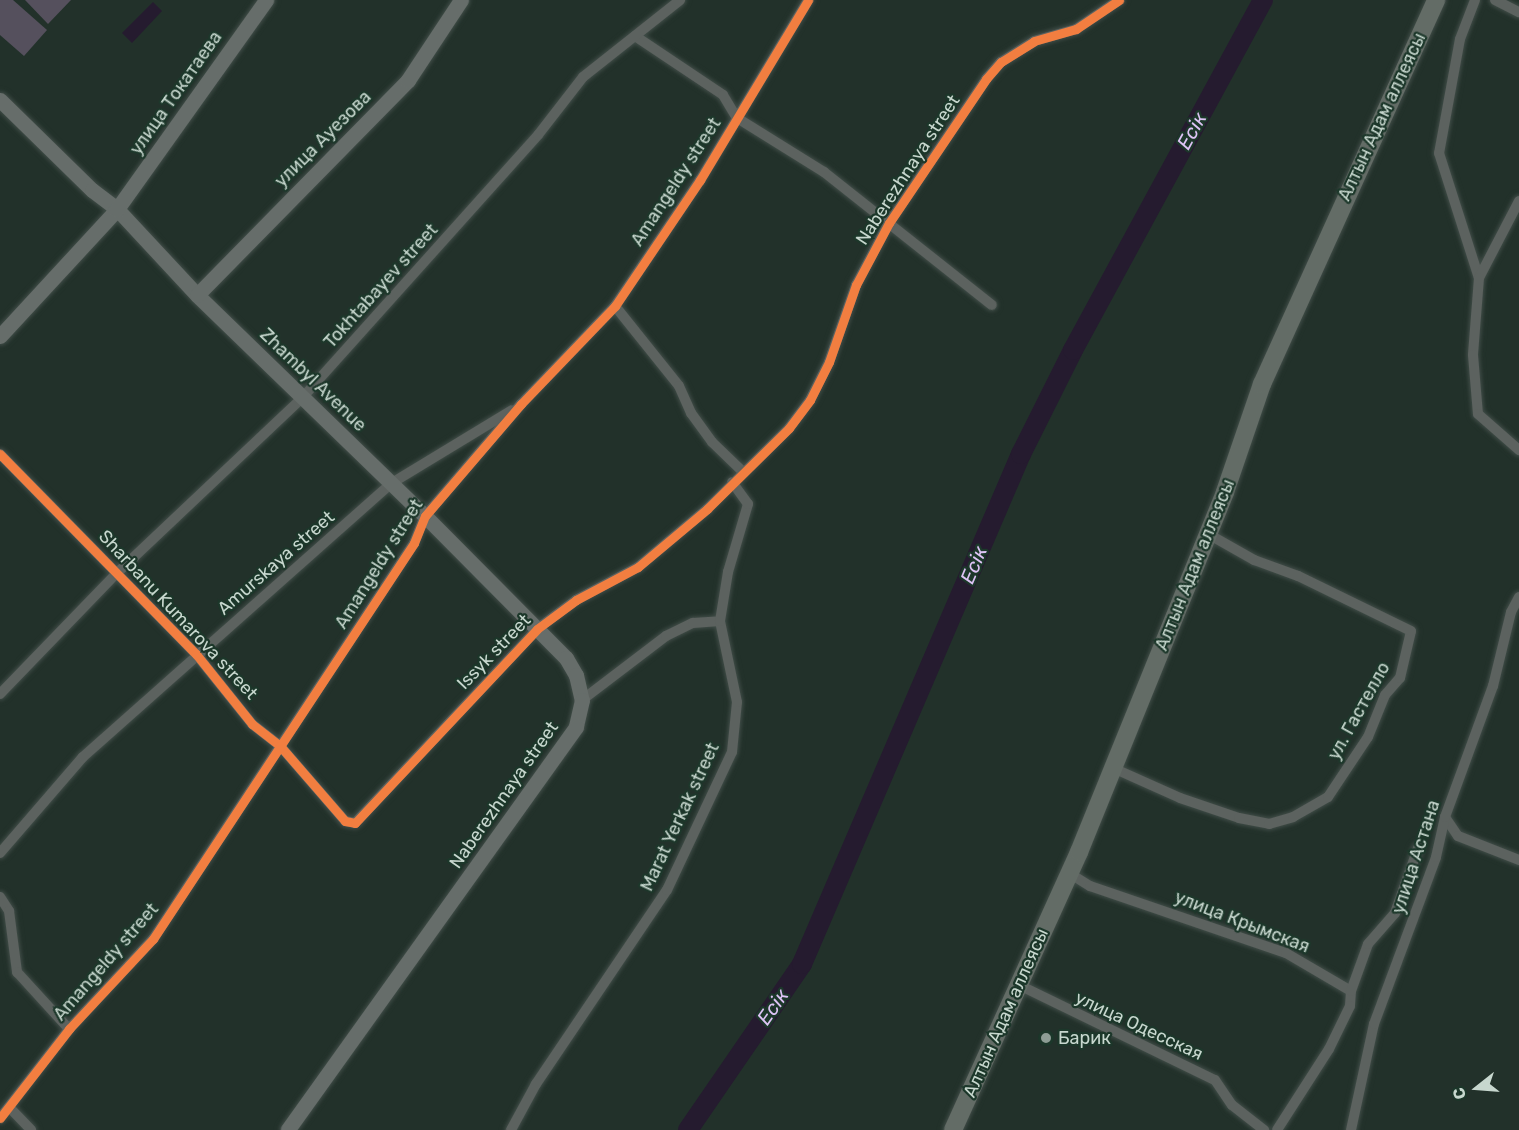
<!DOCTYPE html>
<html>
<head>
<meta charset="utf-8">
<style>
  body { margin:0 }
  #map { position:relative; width:1519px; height:1130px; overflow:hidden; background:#22312a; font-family:Rubik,sans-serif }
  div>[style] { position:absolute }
  .green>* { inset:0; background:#55505d }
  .water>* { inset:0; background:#251b2f }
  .river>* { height:20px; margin:-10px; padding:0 10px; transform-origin:10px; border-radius:10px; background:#251b2f }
  .roads { filter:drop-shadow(0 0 2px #414d48) drop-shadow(0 0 2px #414d48) }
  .street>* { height:10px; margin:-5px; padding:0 5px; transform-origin:5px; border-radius:5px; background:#5c625f }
  .secondary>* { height:15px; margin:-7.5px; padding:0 7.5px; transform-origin:7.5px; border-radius:7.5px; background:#666d6a }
  .primary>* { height:18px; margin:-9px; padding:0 9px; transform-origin:9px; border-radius:9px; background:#636c66 }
  .cycleway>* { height:9px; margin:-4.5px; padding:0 4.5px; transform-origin:4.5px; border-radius:4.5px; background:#f27e40 }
  .dots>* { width:16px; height:16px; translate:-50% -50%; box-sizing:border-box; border:3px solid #1c372a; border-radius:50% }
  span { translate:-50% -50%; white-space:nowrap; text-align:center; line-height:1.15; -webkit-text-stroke:4.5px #1c372a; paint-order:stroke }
  .street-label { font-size:18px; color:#c7d7ce }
  .poi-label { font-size:18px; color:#c7d7ce }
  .left { translate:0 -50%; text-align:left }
  .water-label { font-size:20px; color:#ddc3f5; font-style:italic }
  .north { position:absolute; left:1447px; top:1058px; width:60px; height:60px; -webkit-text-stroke:4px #1c372a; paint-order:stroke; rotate:253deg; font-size:16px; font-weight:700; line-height:24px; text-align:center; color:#c7d7ce }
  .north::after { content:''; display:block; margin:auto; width:21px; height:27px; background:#c7d7ce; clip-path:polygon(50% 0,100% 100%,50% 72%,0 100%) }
</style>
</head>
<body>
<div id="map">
  <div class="green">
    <div style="clip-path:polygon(0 0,13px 0,47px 30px,24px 56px,0 35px)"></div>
    <div style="clip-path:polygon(25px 0,71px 0,48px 24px)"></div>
  </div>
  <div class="water">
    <div style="clip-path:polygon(153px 2px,162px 11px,132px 43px,122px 33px)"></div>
  </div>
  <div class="river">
    <div style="left:688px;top:1130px;width:201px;rotate:-55.5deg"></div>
    <div style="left:802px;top:964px;width:555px;rotate:-66.76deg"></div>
    <div style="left:1021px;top:454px;width:116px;rotate:-63.4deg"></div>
    <div style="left:1073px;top:350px;width:398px;rotate:-61.5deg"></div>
  </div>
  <div class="roads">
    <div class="street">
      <div style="left:1475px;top:0;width:42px;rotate:111deg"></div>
      <div style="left:1460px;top:39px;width:116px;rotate:100.4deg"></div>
      <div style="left:1439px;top:153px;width:131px;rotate:72.3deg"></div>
      <div style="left:1495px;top:0;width:27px;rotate:27deg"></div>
      <div style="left:635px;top:36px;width:106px;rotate:33.8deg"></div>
      <div style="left:723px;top:95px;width:27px;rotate:59deg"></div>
      <div style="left:737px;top:118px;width:102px;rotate:31.8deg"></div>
      <div style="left:824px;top:172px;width:214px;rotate:38.4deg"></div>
      <div style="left:1519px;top:201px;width:87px;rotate:117.5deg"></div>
      <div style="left:1479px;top:278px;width:77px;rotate:94.5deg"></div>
      <div style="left:1473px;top:355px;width:59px;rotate:85.2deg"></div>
      <div style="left:1478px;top:414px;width:55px;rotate:41.3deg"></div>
      <div style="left:615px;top:306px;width:102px;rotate:51.3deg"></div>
      <div style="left:679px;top:386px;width:30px;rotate:66deg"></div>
      <div style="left:691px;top:413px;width:36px;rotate:54deg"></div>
      <div style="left:712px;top:442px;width:42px;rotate:44deg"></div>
      <div style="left:0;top:454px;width:280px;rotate:45.6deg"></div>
      <div style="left:196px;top:654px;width:90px;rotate:51.3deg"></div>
      <div style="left:252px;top:724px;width:37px;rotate:38deg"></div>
      <div style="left:281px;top:747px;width:98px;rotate:49.1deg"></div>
      <div style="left:345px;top:821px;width:10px;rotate:11deg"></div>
      <div style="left:355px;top:823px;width:266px;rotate:-46.8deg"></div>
      <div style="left:537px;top:629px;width:49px;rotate:-36.6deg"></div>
      <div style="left:576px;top:600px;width:70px;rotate:-28deg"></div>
      <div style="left:638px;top:567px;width:90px;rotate:-40deg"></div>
      <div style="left:707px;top:509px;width:115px;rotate:-44.6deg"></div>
      <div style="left:789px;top:428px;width:35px;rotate:-53deg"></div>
      <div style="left:810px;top:400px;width:42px;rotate:-63.4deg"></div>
      <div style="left:829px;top:362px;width:82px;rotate:-70.7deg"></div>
      <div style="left:856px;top:285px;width:70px;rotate:-62deg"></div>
      <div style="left:889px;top:223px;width:174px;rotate:-56deg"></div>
      <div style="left:986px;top:79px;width:23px;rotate:-49deg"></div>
      <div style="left:1001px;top:62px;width:39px;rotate:-32deg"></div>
      <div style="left:1034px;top:41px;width:44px;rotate:-15.9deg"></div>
      <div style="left:1076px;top:29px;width:52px;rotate:-34deg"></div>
      <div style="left:0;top:694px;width:168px;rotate:-46deg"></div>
      <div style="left:117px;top:573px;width:256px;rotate:-43.4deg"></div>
      <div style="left:303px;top:397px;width:352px;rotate:-48.1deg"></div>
      <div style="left:538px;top:135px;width:73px;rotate:-52.2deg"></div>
      <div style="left:583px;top:77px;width:124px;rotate:-38.4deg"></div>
      <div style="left:582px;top:700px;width:106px;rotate:-37.3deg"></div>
      <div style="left:666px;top:636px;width:30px;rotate:-26deg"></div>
      <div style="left:693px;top:623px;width:27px;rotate:-4deg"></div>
      <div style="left:1113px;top:768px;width:73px;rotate:24.1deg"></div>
      <div style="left:1180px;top:798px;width:62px;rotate:18.7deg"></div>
      <div style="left:1239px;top:818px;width:31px;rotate:11deg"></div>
      <div style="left:1269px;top:824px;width:25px;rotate:-16deg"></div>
      <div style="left:1293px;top:817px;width:40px;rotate:-29.7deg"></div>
      <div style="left:1328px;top:797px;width:72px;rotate:-56.3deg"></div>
      <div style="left:1368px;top:737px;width:45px;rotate:-68deg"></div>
      <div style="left:1385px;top:695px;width:23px;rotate:-49deg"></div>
      <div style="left:1400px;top:678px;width:48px;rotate:-76.8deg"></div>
      <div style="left:1411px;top:631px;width:126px;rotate:-154deg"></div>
      <div style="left:1298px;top:576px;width:47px;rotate:-160deg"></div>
      <div style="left:1254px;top:560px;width:53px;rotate:-150.5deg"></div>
      <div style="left:1445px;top:817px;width:23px;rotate:56deg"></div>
      <div style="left:1458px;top:836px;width:66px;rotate:21.5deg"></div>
      <div style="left:0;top:853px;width:127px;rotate:-49.2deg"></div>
      <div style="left:83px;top:757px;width:413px;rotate:-41.6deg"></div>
      <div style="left:392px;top:483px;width:140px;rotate:-31.3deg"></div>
      <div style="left:1069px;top:873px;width:25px;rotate:32deg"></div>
      <div style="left:1090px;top:886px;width:207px;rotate:18.9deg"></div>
      <div style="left:1286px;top:953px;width:75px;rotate:30.3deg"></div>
      <div style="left:1351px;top:991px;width:15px;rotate:94deg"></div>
      <div style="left:1350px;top:1006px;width:48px;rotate:116deg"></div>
      <div style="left:1329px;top:1049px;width:96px;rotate:122.7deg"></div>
      <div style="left:0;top:897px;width:17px;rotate:57deg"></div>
      <div style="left:9px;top:911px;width:62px;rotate:82.5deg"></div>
      <div style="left:17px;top:972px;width:77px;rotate:47.6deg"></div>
      <div style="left:1019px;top:985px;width:218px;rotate:25.9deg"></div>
      <div style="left:1215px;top:1080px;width:30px;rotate:56deg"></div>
      <div style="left:1232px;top:1105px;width:41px;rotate:38deg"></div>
      <div style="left:1351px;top:991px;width:50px;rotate:-70.1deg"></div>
      <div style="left:1368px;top:944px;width:41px;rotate:-48.9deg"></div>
      <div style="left:1395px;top:913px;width:69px;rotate:-70.5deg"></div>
      <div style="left:9px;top:1107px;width:32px;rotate:46deg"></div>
      <div style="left:0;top:1118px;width:113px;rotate:-52.2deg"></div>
      <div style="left:69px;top:1029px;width:123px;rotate:-47deg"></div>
      <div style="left:153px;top:939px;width:474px;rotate:-56.6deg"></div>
      <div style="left:414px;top:543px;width:29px;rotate:-68deg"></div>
      <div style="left:425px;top:516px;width:148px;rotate:-49.4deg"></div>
      <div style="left:521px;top:404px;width:136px;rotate:-46.2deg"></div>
      <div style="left:615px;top:306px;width:152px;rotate:-56deg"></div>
      <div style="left:700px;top:180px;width:210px;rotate:-59deg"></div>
      <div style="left:511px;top:1130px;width:52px;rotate:-61.5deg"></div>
      <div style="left:536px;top:1084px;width:234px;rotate:-56deg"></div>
      <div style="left:667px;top:890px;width:153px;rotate:-64.8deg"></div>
      <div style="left:732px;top:752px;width:50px;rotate:-84.3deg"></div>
      <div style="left:737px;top:702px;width:83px;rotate:-101.9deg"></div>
      <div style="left:720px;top:621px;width:50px;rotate:-80.7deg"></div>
      <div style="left:728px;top:572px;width:71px;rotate:-73.6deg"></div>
      <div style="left:748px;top:504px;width:27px;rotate:-126deg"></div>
      <div style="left:1351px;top:1130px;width:108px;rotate:-77.8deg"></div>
      <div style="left:1374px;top:1024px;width:178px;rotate:-69.6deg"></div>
      <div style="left:1436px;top:857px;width:41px;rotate:-77.3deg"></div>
      <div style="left:1445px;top:817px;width:140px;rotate:-69.9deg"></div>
      <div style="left:1493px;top:686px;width:76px;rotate:-76.3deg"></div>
      <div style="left:1511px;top:612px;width:17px;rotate:-62deg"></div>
    </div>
    <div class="secondary">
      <div style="left:0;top:100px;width:129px;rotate:44.4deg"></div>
      <div style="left:92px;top:190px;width:31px;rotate:37deg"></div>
      <div style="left:117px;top:209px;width:117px;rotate:47.1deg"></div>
      <div style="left:197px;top:295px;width:318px;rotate:44.1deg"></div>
      <div style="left:425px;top:516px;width:200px;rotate:45.2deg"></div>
      <div style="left:566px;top:658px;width:20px;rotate:60deg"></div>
      <div style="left:576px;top:675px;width:26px;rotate:77deg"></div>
      <div style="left:582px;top:700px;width:28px;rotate:103deg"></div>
      <div style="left:576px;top:727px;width:495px;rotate:125.6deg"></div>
      <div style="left:197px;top:295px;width:301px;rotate:-45.5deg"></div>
      <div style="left:408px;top:80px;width:96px;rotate:-56.5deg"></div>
      <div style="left:0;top:336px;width:173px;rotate:-47.3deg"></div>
      <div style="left:117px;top:209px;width:257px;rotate:-54.5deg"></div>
    </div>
    <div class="primary">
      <div style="left:953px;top:1130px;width:305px;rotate:-65.6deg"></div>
      <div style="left:1079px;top:852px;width:388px;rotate:-67.9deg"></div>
      <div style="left:1225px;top:492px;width:114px;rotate:-71.1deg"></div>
      <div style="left:1262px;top:384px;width:422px;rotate:-65.6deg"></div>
    </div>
  </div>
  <div class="cycleway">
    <div style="left:0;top:454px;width:280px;rotate:45.6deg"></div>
    <div style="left:196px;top:654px;width:90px;rotate:51.3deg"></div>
    <div style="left:252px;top:724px;width:37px;rotate:38deg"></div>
    <div style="left:281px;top:747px;width:98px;rotate:49.1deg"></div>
    <div style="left:345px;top:821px;width:10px;rotate:11deg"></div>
    <div style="left:355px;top:823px;width:266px;rotate:-46.8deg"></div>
    <div style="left:537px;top:629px;width:49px;rotate:-36.6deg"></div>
    <div style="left:576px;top:600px;width:70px;rotate:-28deg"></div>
    <div style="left:638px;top:567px;width:90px;rotate:-40deg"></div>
    <div style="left:707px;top:509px;width:115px;rotate:-44.6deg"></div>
    <div style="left:789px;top:428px;width:35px;rotate:-53deg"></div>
    <div style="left:810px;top:400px;width:42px;rotate:-63.4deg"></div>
    <div style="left:829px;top:362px;width:82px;rotate:-70.7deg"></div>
    <div style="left:856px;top:285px;width:70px;rotate:-62deg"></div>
    <div style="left:889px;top:223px;width:174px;rotate:-56deg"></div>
    <div style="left:986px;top:79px;width:23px;rotate:-49deg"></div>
    <div style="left:1001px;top:62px;width:39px;rotate:-32deg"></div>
    <div style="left:1034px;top:41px;width:44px;rotate:-15.9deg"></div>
    <div style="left:1076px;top:29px;width:52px;rotate:-34deg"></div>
    <div style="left:0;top:1118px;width:113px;rotate:-52.2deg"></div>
    <div style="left:69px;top:1029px;width:123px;rotate:-47deg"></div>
    <div style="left:153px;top:939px;width:474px;rotate:-56.6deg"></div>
    <div style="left:414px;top:543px;width:29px;rotate:-68deg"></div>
    <div style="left:425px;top:516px;width:148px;rotate:-49.4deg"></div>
    <div style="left:521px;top:404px;width:136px;rotate:-46.2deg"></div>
    <div style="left:615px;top:306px;width:152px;rotate:-56deg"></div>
    <div style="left:700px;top:180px;width:210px;rotate:-59deg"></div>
  </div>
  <div class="dots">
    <div style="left:1046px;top:1038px;background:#8d9d95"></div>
  </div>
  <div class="street-label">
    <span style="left:176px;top:93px;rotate:-55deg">улица Токатаева</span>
    <span style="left:1382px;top:117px;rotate:-65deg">Алтын Адам аллеясы</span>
    <span style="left:323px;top:139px;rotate:-45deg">улица Ауезова</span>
    <span style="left:908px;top:170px;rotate:-57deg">Naberezhnaya street</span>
    <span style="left:676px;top:182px;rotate:-57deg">Amangeldy street</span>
    <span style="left:381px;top:286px;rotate:-48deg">Tokhtabayev street</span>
    <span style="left:313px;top:380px;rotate:44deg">Zhambyl Avenue</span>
    <span style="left:276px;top:563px;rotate:-41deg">Amurskaya street</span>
    <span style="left:379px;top:564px;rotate:-58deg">Amangeldy street</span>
    <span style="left:1195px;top:565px;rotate:-68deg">Алтын Адам аллеясы</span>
    <span style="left:178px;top:615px;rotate:47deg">Sharbanu Kumarova street</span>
    <span style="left:494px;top:652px;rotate:-46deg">Issyk street</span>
    <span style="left:1359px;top:711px;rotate:-61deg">ул. Гастелло</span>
    <span style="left:504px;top:795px;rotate:-55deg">Naberezhnaya street</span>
    <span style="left:680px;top:817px;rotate:-65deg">Marat Yerkak street</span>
    <span style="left:1416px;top:857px;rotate:-72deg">улица Астана</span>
    <span style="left:1242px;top:922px;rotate:21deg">улица Крымская</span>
    <span style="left:106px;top:962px;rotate:-49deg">Amangeldy street</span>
    <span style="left:1006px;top:1013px;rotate:-66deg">Алтын Адам аллеясы</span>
    <span style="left:1139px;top:1026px;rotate:25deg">улица Одесская</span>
  </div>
  <div class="poi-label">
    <span class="left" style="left:1058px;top:1038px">Барик</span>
  </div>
  <div class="water-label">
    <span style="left:1192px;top:131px;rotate:-61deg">Есік</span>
    <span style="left:974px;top:565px;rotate:-67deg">Есік</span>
    <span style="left:773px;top:1007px;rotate:-55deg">Есік</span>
  </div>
  <div class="north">С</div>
</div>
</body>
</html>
